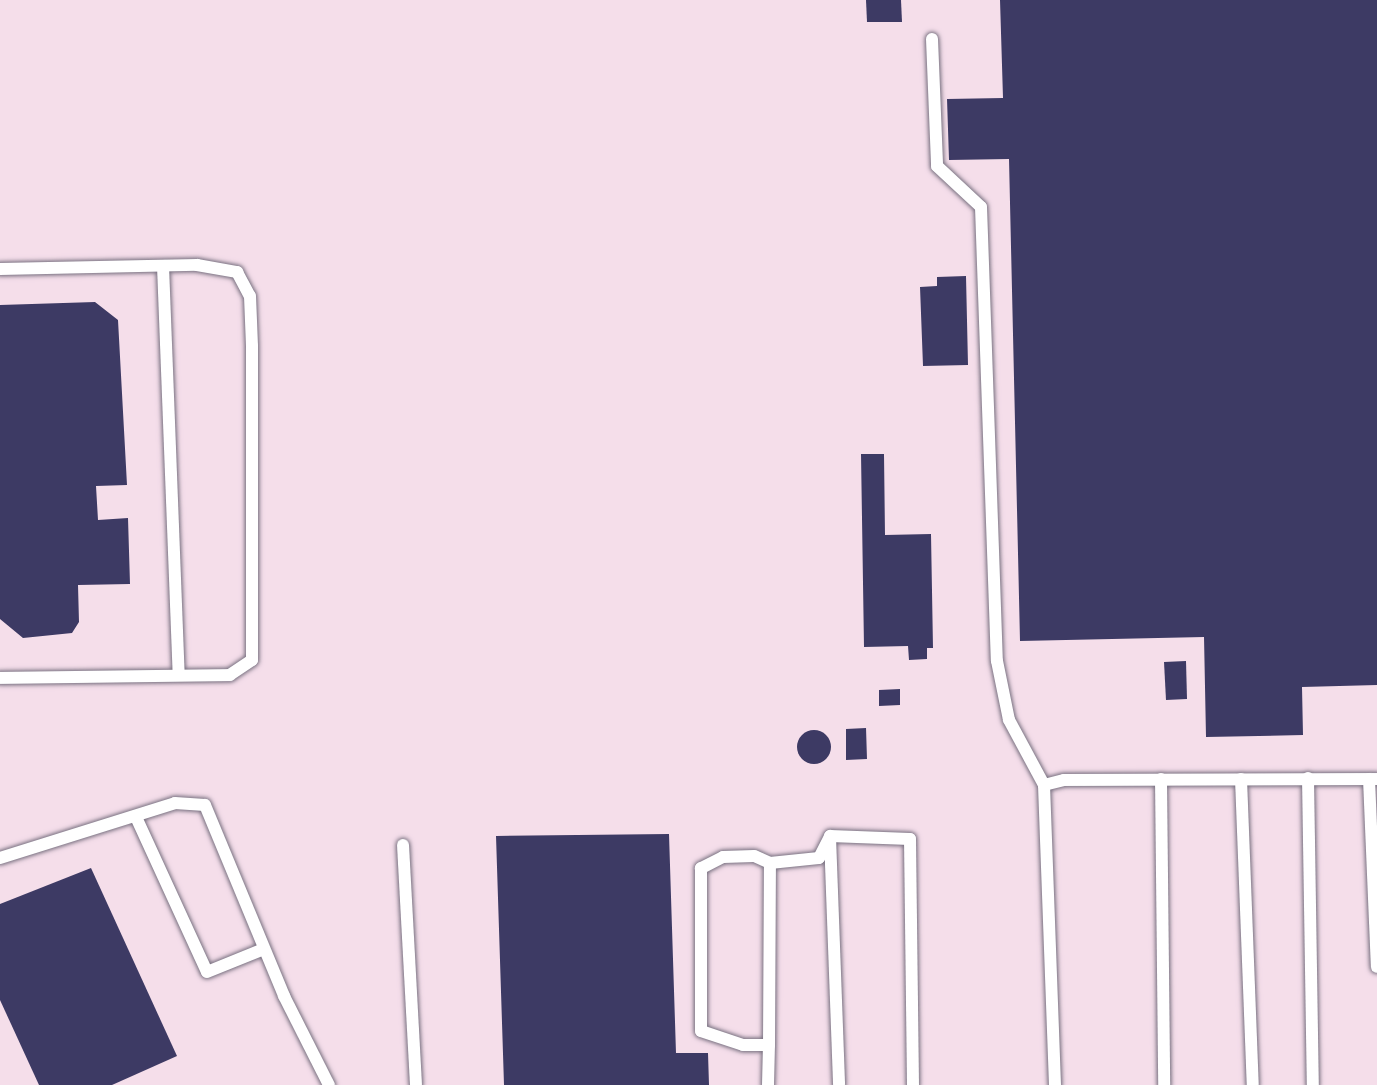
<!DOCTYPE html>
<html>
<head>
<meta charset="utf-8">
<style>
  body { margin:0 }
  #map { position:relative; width:1377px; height:1085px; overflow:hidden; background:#f4ebfe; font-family:Raleway,sans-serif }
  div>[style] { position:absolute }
  .commercial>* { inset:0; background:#f5deea }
  .building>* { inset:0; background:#3d3a64 }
  .round { border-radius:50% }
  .roads { filter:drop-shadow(0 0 2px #797181) drop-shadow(0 0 2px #797181) }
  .lane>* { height:12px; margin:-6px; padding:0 6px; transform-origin:6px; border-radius:6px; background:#fff }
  span { translate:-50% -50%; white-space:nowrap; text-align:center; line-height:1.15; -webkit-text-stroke:6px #f4ebfe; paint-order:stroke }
</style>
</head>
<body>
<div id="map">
  <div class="commercial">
    <div style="clip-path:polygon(0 0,1377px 0,1377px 1085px,0 1085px)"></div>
  </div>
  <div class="building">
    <div style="clip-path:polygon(866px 0,901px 0,902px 22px,867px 22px)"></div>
    <div style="clip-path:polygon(1000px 0,1377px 0,1377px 685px,1302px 687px,1303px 735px,1206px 737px,1204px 637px,1020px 641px,1009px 159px,949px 160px,947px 99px,1003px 98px)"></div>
    <div style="clip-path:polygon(966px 276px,968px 365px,923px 366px,920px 287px,937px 286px,937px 277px)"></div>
    <div style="clip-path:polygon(95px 302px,118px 320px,127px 485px,96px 486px,98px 520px,128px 518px,130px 584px,78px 585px,79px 622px,72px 633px,23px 638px,0 619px,0 305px)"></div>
    <div style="clip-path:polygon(861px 454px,884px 454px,885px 535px,931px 534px,933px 648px,927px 648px,927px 659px,909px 660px,908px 646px,864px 647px)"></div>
    <div style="clip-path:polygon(1186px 661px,1187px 699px,1166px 700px,1164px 662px)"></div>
    <div style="clip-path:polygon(900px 689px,900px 705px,879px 706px,879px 690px)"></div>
    <div style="clip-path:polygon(866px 728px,867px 759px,846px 760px,846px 729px)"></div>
    <div class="round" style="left:797px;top:730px;width:34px;height:34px"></div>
    <div style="clip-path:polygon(669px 834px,676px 1053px,708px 1053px,709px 1085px,504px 1085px,496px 836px)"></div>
    <div style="clip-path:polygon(91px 868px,177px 1056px,112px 1085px,39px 1085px,0 1000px,0 904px)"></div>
  </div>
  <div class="roads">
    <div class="lane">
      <div style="left:932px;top:39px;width:127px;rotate:87.7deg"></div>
      <div style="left:937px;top:166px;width:60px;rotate:43deg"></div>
      <div style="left:981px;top:207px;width:454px;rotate:88deg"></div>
      <div style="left:997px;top:661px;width:60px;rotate:78.5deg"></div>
      <div style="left:1009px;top:720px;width:74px;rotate:61.7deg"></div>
      <div style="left:163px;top:266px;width:409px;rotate:87.8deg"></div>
      <div style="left:0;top:269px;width:197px;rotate:-1.2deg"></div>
      <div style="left:197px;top:265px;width:41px;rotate:9.9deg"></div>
      <div style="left:237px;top:272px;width:27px;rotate:62deg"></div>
      <div style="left:250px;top:296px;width:50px;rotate:87.7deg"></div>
      <div style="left:252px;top:346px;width:314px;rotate:90deg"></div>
      <div style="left:252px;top:660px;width:27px;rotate:146deg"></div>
      <div style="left:230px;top:675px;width:230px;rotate:179.3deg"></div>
      <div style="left:1308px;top:778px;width:307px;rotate:89.1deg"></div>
      <div style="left:1161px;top:779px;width:306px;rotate:89.4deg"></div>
      <div style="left:1241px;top:779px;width:306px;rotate:87.8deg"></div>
      <div style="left:1369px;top:779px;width:188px;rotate:87.6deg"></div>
      <div style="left:136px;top:817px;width:170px;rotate:65.4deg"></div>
      <div style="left:207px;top:972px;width:61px;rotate:-22deg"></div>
      <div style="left:830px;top:837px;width:248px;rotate:87.9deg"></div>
      <div style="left:403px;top:845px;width:240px;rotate:86.9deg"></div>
      <div style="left:0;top:858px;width:183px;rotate:-17.4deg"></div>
      <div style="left:175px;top:803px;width:30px;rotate:4deg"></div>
      <div style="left:205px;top:805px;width:207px;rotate:67.5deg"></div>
      <div style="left:284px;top:996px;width:100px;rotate:63.2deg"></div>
      <div style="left:770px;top:863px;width:49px;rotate:-5.8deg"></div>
      <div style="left:819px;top:858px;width:25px;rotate:-63deg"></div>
      <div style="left:830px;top:836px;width:80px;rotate:2.1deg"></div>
      <div style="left:910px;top:839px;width:246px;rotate:89.3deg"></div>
      <div style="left:768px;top:1085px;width:40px;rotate:-88.6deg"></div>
      <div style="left:769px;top:1045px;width:182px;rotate:-89.7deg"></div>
      <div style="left:770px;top:863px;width:17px;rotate:-156deg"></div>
      <div style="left:754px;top:856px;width:31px;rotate:178deg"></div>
      <div style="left:723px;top:857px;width:25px;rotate:153deg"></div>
      <div style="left:701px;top:868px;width:163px;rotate:90deg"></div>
      <div style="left:701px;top:1031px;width:44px;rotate:18.4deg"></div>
      <div style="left:743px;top:1045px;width:26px"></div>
      <div style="left:1055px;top:1085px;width:300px;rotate:-92.1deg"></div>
      <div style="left:1044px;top:785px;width:21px;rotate:-14deg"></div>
      <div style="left:1064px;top:780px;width:313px;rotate:-0.2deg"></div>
    </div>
  </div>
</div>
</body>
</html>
